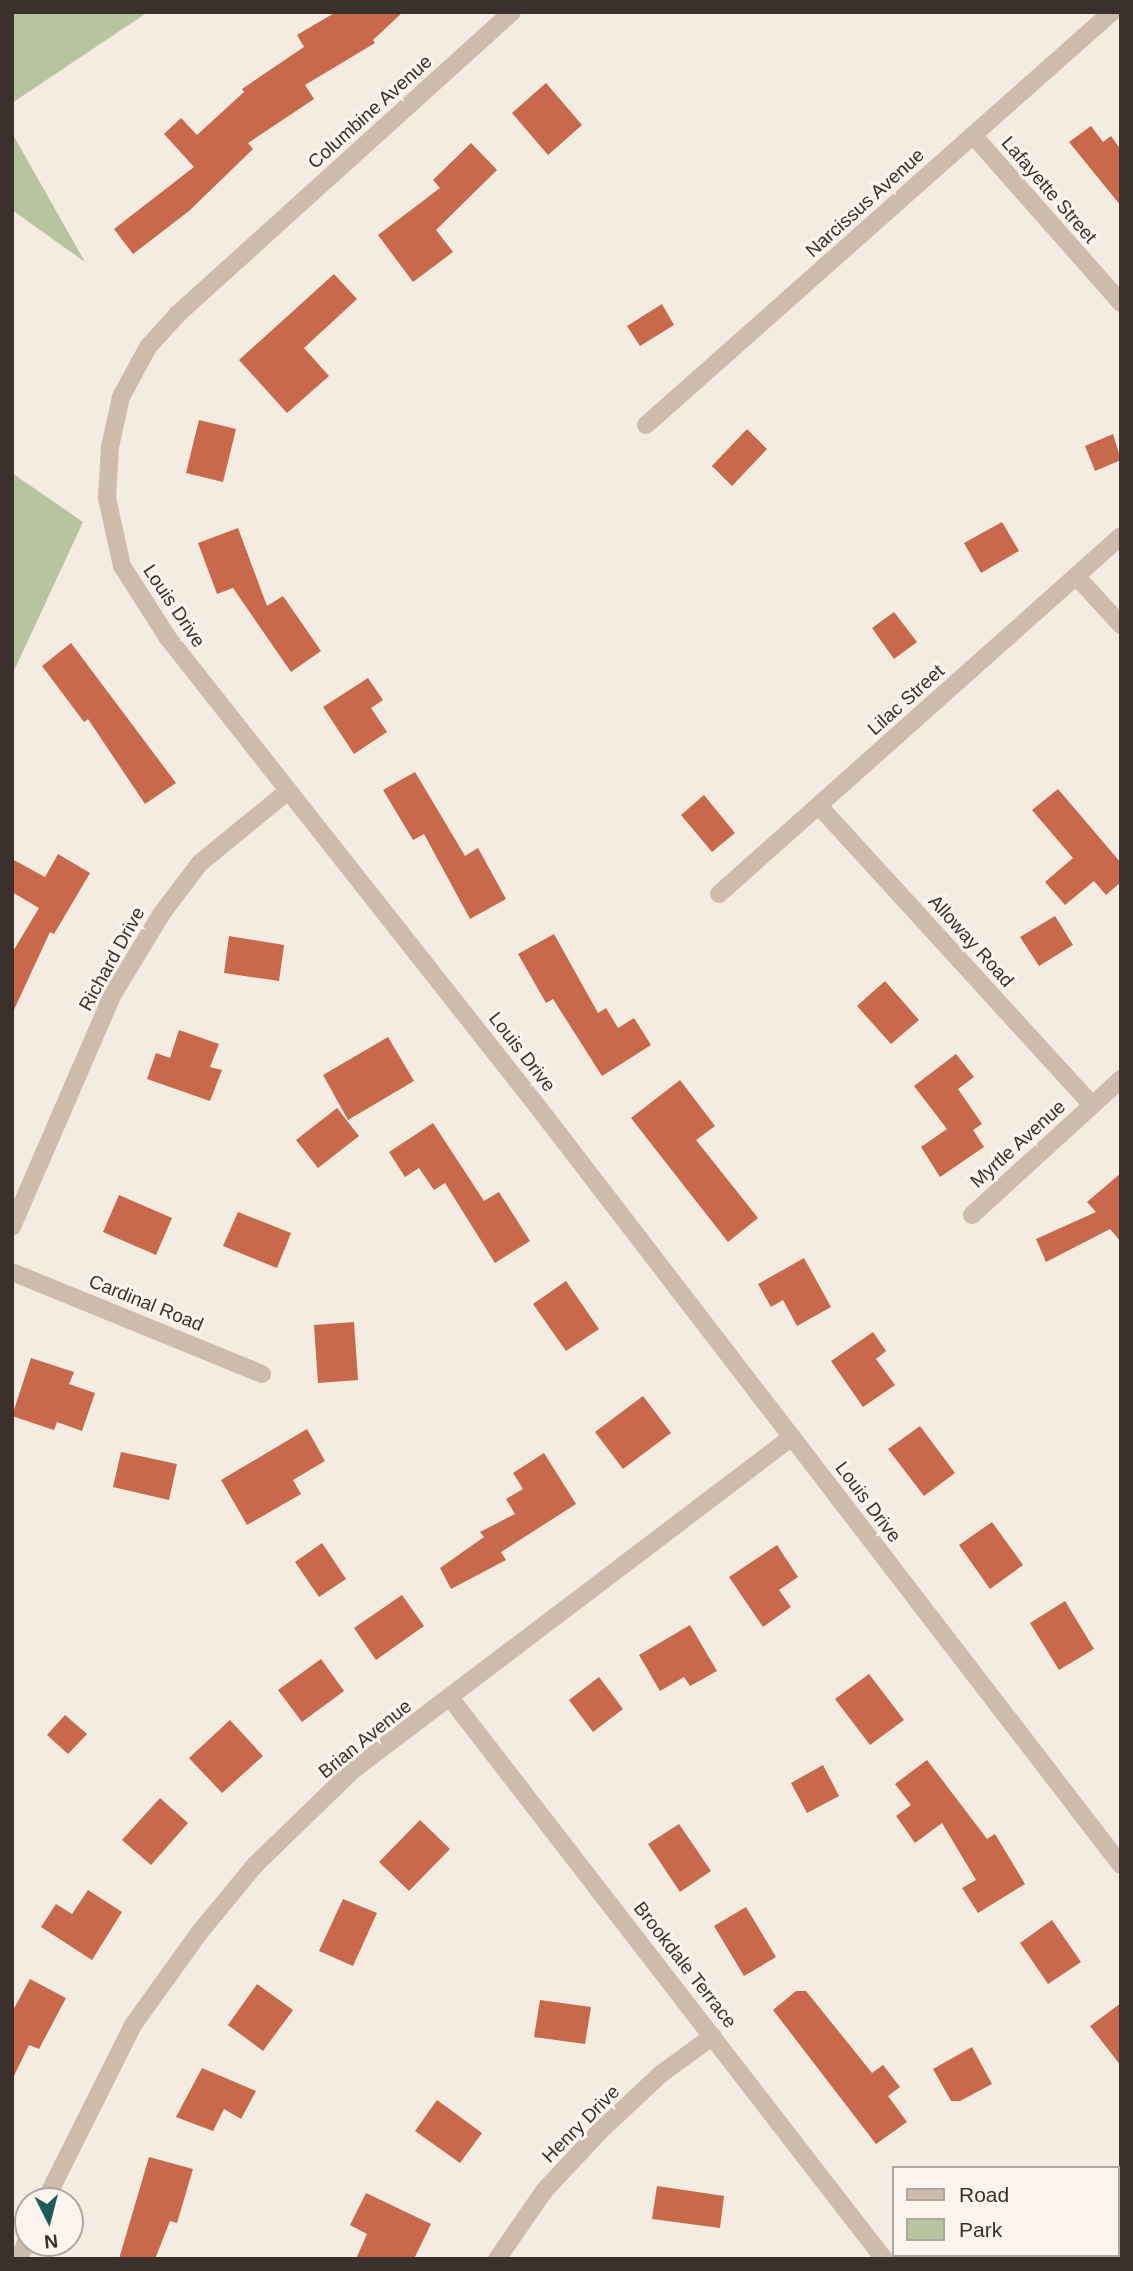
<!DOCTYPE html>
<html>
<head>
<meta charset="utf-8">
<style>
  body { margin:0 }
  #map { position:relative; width:1133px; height:2271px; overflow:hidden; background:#f4ebe1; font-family:Arial,sans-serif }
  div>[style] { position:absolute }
  .green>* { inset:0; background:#b8c4a0 }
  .building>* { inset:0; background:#c8694b }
  .minor>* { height:18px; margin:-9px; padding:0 9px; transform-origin:9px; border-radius:9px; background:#cdbbac }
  span { translate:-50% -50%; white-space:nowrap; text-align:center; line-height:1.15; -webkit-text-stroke:6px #fbf5ee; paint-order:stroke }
  .street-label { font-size:19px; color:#3b302b }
  .frame { position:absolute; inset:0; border:14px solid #3b302b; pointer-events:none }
  .legend { position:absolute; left:892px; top:2166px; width:228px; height:91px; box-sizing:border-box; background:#fbf5ee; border:2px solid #aea6a0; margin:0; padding:9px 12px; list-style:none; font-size:21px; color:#3b302b }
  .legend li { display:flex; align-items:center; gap:14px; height:35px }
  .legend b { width:35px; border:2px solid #aea6a0 }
  .north { position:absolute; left:14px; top:2187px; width:70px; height:70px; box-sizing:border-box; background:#fbf5ee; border:2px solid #aea6a0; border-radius:50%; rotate:174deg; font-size:19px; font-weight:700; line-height:28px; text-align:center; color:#3b302b }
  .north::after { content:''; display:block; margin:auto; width:24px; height:32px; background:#1f5a5e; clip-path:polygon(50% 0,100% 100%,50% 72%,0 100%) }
</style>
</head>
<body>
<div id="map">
  <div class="green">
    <div style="clip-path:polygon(12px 12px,148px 12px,12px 103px)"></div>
    <div style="clip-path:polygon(12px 133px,85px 262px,12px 210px)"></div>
    <div style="clip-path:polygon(12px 473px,83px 522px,12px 675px)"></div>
  </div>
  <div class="building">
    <div style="clip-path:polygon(336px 12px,403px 12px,373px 40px,375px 43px,305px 85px,314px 99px,248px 143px,253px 149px,189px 211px,133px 254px,114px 229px,194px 167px,164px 134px,181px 118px,197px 135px,244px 92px,242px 89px,304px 47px,297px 35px)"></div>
    <div style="clip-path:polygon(546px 83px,582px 125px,548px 155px,512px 113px)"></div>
    <div style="clip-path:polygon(1091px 126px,1103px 142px,1111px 136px,1121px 150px,1121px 206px,1069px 142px)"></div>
    <div style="clip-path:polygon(471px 143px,497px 170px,436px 230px,453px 252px,413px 282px,378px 235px,440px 188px,433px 180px)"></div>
    <div style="clip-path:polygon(334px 274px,357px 299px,304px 348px,329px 376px,287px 413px,239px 360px)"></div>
    <div style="clip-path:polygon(662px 304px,674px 325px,640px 346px,627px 326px)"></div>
    <div style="clip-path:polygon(199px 420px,236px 429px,223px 482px,186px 473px)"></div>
    <div style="clip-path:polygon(747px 429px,767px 449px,732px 486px,712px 466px)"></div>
    <div style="clip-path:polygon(1113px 434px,1121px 460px,1095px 471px,1085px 446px)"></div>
    <div style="clip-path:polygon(1002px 522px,1019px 551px,981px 573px,964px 543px)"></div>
    <div style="clip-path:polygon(238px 528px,267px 606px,283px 596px,321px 651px,291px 672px,233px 588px,217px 594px,198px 543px)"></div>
    <div style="clip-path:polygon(894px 612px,917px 642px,894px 659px,872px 628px)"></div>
    <div style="clip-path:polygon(71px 643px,176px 783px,145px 804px,88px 719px,84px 722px,42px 666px)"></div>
    <div style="clip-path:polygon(368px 678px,383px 700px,371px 708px,387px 732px,354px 754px,323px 707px)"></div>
    <div style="clip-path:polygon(415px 772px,465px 856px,478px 848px,506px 899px,470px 919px,424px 834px,413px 840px,383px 790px)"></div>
    <div style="clip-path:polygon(1058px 789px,1121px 863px,1121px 882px,1106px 895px,1094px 881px,1065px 905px,1045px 882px,1073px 858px,1032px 810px)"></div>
    <div style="clip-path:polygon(704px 795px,735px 833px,712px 852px,681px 815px)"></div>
    <div style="clip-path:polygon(58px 854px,90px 873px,54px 934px,50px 932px,12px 1014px,12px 953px,39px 908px,12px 892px,12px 859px,45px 877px)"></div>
    <div style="clip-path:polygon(1055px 916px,1073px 945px,1039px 966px,1020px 937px)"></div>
    <div style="clip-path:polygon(554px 934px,598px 1013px,606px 1008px,618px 1028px,634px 1018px,651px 1045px,602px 1076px,553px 999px,546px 1003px,518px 954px)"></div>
    <div style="clip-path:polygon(229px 936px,284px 945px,279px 981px,224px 973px)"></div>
    <div style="clip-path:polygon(885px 981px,919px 1020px,891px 1044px,857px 1006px)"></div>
    <div style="clip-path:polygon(179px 1030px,219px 1044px,210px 1067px,222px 1070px,210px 1101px,147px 1079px,156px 1053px,170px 1058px)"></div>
    <div style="clip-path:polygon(388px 1037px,414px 1081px,348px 1120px,323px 1075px)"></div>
    <div style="clip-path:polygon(956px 1054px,974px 1077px,958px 1089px,982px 1124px,973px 1130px,984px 1147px,940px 1177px,921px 1147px,947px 1129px,914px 1086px)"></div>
    <div style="clip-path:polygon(680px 1080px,715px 1126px,696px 1140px,758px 1218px,728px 1242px,631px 1118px)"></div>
    <div style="clip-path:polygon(337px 1108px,359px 1136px,318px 1168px,296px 1140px)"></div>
    <div style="clip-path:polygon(433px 1123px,484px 1201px,499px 1192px,530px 1241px,495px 1263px,445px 1183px,434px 1190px,419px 1168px,405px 1177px,389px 1152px)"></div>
    <div style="clip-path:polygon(1121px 1173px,1121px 1242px,1110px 1229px,1046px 1262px,1036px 1239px,1096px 1212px,1087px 1202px)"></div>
    <div style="clip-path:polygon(119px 1195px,172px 1218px,156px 1255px,103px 1232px)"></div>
    <div style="clip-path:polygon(238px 1212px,291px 1233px,277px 1268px,223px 1246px)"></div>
    <div style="clip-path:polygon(804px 1258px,831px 1307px,797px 1326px,783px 1300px,771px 1307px,758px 1284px)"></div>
    <div style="clip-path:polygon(566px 1281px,599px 1329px,566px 1351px,533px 1304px)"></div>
    <div style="clip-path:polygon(354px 1322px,358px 1380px,318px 1383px,314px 1325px)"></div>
    <div style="clip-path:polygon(873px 1332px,886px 1351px,876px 1359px,895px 1385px,863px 1407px,831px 1361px)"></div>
    <div style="clip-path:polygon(31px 1358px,74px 1372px,69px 1384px,95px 1393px,82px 1431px,57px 1422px,54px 1430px,12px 1416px)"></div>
    <div style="clip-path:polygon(643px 1396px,671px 1433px,623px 1469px,595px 1432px)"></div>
    <div style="clip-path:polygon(920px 1426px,955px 1473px,924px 1496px,888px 1449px)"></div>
    <div style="clip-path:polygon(307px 1429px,325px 1461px,293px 1480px,301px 1494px,247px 1525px,221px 1480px)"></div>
    <div style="clip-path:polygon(121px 1452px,177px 1464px,169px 1500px,113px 1487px)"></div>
    <div style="clip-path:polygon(544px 1453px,576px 1504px,501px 1552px,506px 1560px,451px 1589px,440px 1568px,484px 1537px,480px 1532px,515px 1514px,506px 1499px,523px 1489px,513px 1473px)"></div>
    <div style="clip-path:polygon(992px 1522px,1023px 1565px,990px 1589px,959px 1545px)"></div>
    <div style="clip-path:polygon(322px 1543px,346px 1579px,319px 1597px,295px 1562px)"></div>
    <div style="clip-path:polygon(777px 1545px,798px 1577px,779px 1590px,791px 1607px,763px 1627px,729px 1577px)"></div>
    <div style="clip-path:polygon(402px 1595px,424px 1626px,376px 1660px,354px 1628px)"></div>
    <div style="clip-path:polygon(1065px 1601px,1094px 1649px,1059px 1670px,1030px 1623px)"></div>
    <div style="clip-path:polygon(690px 1625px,717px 1671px,690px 1686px,684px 1677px,660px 1691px,639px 1655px)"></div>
    <div style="clip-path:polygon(321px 1659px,344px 1691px,302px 1722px,278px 1690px)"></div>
    <div style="clip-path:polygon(869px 1674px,904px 1720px,870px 1745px,835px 1699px)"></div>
    <div style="clip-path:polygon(599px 1677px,623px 1709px,593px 1732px,569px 1700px)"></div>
    <div style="clip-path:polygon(65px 1715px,87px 1734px,68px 1754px,47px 1735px)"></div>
    <div style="clip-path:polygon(230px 1720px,263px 1756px,222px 1793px,189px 1758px)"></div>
    <div style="clip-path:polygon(927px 1760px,987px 1839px,995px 1834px,1025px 1884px,978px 1913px,962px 1888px,976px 1880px,942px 1823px,915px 1843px,896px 1816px,911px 1805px,895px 1784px)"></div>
    <div style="clip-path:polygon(823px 1765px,839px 1796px,807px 1813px,791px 1783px)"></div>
    <div style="clip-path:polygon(160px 1798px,188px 1823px,151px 1865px,122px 1840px)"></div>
    <div style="clip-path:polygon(420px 1820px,450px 1849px,409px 1891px,379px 1862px)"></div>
    <div style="clip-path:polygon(679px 1824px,711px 1871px,680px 1892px,648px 1844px)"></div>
    <div style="clip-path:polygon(88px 1890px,122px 1912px,92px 1960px,41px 1927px,56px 1904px,72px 1914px)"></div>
    <div style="clip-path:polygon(343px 1899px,377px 1913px,353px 1966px,319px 1951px)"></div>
    <div style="clip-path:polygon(746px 1907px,776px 1957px,744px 1976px,714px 1926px)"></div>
    <div style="clip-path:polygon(1052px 1920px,1081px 1962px,1048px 1984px,1020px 1943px)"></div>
    <div style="clip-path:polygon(30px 1979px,66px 1998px,39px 2049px,29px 2045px,12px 2080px,12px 2012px)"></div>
    <div style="clip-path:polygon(257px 1984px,293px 2010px,263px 2051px,228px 2025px)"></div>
    <div style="clip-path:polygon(796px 1991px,806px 1991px,872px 2073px,883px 2065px,900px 2087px,888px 2096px,907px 2122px,876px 2144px,773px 2010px)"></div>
    <div style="clip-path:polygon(540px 2000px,591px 2007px,585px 2044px,534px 2037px)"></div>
    <div style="clip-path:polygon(1121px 2003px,1121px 2066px,1090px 2026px)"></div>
    <div style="clip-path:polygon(972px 2047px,992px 2084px,960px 2101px,951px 2101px,933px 2069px)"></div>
    <div style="clip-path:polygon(202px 2068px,256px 2091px,241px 2119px,224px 2109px,213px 2131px,176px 2117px)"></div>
    <div style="clip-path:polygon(437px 2100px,482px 2133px,460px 2163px,415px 2131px)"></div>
    <div style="clip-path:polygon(149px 2157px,193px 2169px,177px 2223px,170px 2221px,155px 2259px,119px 2259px)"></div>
    <div style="clip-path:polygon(657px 2186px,724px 2196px,720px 2228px,652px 2219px)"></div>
    <div style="clip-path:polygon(366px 2193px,431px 2224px,414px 2259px,356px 2259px,367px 2234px,350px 2225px)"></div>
  </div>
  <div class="minor">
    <div style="left:512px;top:12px;width:452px;rotate:137.9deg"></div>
    <div style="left:177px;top:315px;width:43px;rotate:132.2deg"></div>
    <div style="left:148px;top:347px;width:57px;rotate:118.4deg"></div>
    <div style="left:121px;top:397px;width:51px;rotate:102.4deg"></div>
    <div style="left:110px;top:447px;width:51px;rotate:93.4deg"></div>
    <div style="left:107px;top:498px;width:70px;rotate:77.6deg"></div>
    <div style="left:122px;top:566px;width:85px;rotate:57.4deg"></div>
    <div style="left:168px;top:638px;width:597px;rotate:51.73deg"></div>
    <div style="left:538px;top:1107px;width:956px;rotate:52.44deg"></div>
    <div style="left:973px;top:135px;width:224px;rotate:48.6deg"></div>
    <div style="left:646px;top:425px;width:623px;rotate:-41.55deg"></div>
    <div style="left:1076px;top:576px;width:67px;rotate:47.4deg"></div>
    <div style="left:819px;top:806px;width:405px;rotate:47.6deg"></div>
    <div style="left:719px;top:894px;width:538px;rotate:-41.69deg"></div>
    <div style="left:972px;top:1215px;width:202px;rotate:-42.4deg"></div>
    <div style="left:12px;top:1227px;width:254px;rotate:-66.6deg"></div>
    <div style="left:113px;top:994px;width:95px;rotate:-58.8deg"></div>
    <div style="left:162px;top:913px;width:63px;rotate:-52.8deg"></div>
    <div style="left:200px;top:863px;width:114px;rotate:-39.3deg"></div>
    <div style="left:12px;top:1272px;width:270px;rotate:22.2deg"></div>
    <div style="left:451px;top:1699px;width:708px;rotate:52.29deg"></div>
    <div style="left:45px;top:2201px;width:197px;rotate:-63.4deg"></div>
    <div style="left:133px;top:2025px;width:113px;rotate:-54.3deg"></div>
    <div style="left:199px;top:1933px;width:88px;rotate:-50.5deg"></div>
    <div style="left:255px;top:1865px;width:136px;rotate:-44.1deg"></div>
    <div style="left:353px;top:1770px;width:551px;rotate:-37.18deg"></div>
    <div style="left:19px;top:2259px;width:23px;rotate:-67deg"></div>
    <div style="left:497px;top:2259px;width:83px;rotate:-55.3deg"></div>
    <div style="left:544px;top:2191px;width:81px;rotate:-47deg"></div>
    <div style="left:599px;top:2132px;width:85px;rotate:-43.1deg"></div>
    <div style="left:661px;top:2074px;width:64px;rotate:-36.2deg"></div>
  </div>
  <div class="street-label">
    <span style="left:370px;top:112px;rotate:-42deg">Columbine Avenue</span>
    <span style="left:1049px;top:190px;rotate:49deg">Lafayette Street</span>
    <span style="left:865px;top:203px;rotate:-42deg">Narcissus Avenue</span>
    <span style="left:174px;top:606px;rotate:56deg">Louis Drive</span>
    <span style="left:906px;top:700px;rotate:-42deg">Lilac Street</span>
    <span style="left:971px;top:941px;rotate:48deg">Alloway Road</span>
    <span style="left:112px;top:959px;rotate:-61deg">Richard Drive</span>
    <span style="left:522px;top:1052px;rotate:52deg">Louis Drive</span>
    <span style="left:1018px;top:1144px;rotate:-42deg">Myrtle Avenue</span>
    <span style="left:146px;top:1303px;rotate:22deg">Cardinal Road</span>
    <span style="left:868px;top:1502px;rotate:53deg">Louis Drive</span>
    <span style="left:365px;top:1739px;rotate:-39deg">Brian Avenue</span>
    <span style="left:685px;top:1965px;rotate:52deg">Brookdale Terrace</span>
    <span style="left:581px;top:2124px;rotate:-45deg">Henry Drive</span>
  </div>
  <div class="frame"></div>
  <ul class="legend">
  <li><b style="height:9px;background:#cdbbac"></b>Road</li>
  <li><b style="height:19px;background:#b8c4a0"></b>Park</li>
  </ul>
  <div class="north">N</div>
</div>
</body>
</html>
